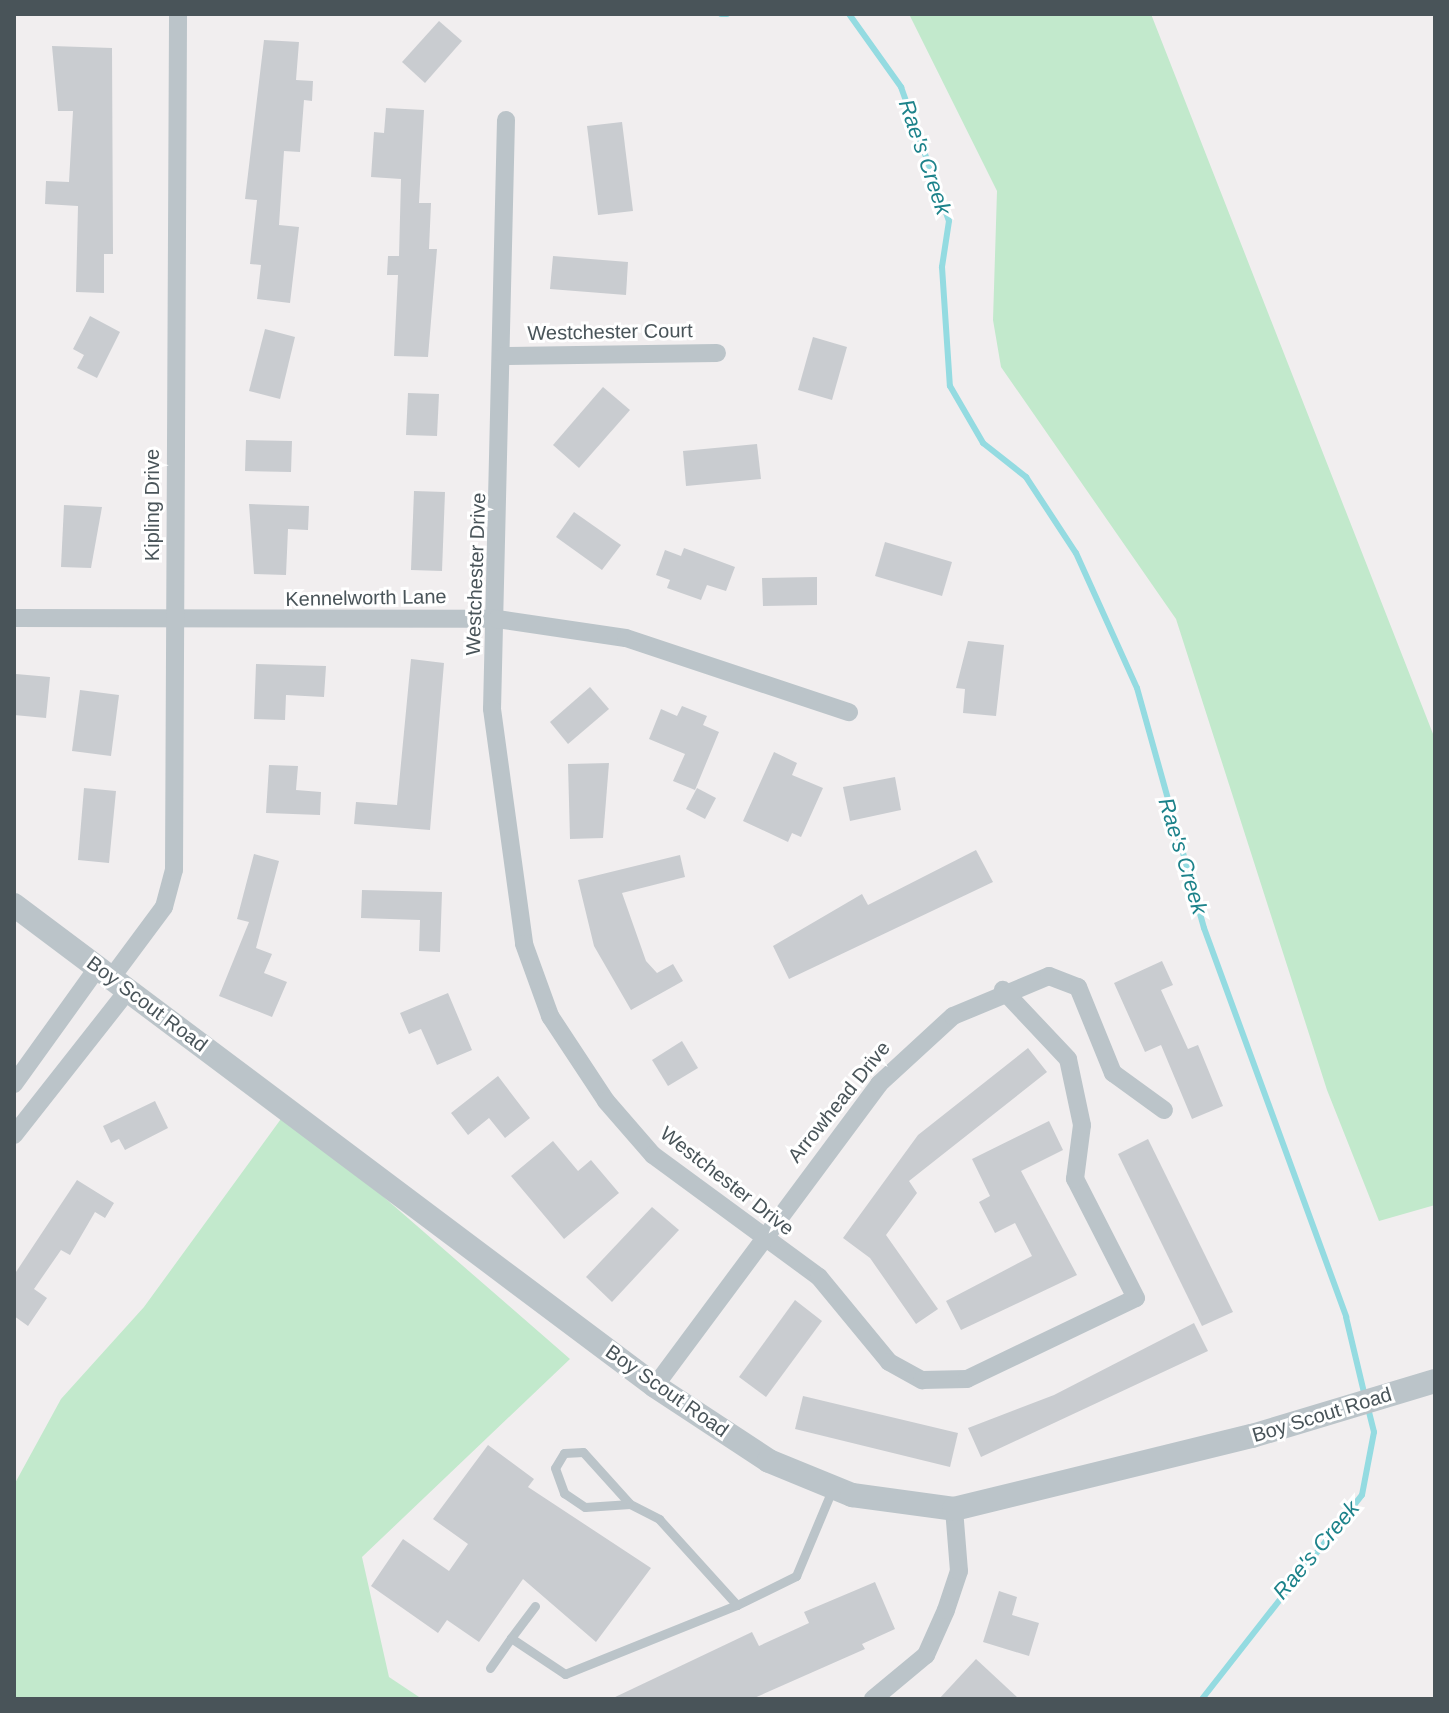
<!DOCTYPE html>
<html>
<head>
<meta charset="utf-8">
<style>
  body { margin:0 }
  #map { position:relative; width:1449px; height:1713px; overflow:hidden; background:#f1eeef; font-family:Arial,sans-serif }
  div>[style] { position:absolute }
  .green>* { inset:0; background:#c2e9cc }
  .stream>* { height:6px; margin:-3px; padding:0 3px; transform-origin:3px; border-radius:3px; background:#94dbe1 }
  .building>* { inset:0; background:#c9ccd0 }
  .service>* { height:9px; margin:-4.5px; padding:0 4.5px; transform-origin:4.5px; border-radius:4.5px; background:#bbc4c9 }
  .minor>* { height:18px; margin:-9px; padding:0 9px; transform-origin:9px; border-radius:9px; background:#bbc4c9 }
  .tertiary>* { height:24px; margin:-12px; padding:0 12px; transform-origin:12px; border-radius:12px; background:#bbc4c9 }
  span { translate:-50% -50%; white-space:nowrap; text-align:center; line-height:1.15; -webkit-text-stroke:6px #fff; paint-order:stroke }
  .street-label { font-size:20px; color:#495459 }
  .water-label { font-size:22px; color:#1c828a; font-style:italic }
  .frame { position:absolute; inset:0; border:16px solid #495459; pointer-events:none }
</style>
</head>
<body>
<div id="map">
  <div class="green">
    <div style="clip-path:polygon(909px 14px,1151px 14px,1435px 739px,1435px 1205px,1379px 1221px,1327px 1090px,1176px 619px,1001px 367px,993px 320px,997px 191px)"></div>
    <div style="clip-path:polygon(286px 1112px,570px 1359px,362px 1557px,389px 1677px,422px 1699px,14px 1699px,14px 1485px,61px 1399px,144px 1307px)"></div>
  </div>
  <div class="stream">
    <div style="left:721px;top:14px;width:6px"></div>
    <div style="left:849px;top:14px;width:90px;rotate:54.5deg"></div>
    <div style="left:901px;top:87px;width:142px;rotate:70.3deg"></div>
    <div style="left:949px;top:221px;width:47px;rotate:98.7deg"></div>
    <div style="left:942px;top:267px;width:119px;rotate:86.2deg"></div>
    <div style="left:950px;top:386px;width:66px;rotate:59.9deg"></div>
    <div style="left:983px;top:443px;width:55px;rotate:38.3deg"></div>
    <div style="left:1026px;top:477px;width:91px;rotate:56.7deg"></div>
    <div style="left:1076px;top:553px;width:148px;rotate:65.7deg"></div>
    <div style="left:1137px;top:688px;width:249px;rotate:74.4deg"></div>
    <div style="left:1204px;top:928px;width:414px;rotate:69.9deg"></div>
    <div style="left:1346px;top:1317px;width:82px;rotate:76.6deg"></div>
    <div style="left:1202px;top:1699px;width:259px;rotate:-51.9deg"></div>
    <div style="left:1362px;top:1495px;width:64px;rotate:-79.2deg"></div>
    <div style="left:1374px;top:1432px;width:25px;rotate:-104deg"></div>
  </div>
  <div class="building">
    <div style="clip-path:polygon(439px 21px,462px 41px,425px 83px,402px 62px)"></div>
    <div style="clip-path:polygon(264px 40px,299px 42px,296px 80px,313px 81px,312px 101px,304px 100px,300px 152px,284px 151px,279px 225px,299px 227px,290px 303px,257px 299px,261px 265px,250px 264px,257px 200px,245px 199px)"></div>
    <div style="clip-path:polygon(52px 46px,112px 48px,113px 254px,104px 254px,104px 293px,76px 292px,78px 206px,45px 204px,46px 181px,69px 182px,73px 111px,58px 111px)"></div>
    <div style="clip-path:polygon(386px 108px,424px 110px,419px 203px,431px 203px,429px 249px,437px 249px,428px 357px,394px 356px,398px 275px,387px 275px,388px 256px,399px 256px,401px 179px,371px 177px,374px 132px,384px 133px)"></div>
    <div style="clip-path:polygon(622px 122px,633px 211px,598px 215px,587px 126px)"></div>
    <div style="clip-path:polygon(553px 256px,628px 262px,626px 295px,550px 289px)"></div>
    <div style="clip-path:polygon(90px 316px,120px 332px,97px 378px,77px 368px,84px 355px,73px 349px)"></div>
    <div style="clip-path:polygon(265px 329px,295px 337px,280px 399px,249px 391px)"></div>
    <div style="clip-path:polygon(813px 337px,847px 347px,832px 400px,798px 390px)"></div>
    <div style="clip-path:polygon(603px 387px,630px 410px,579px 468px,553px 445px)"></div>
    <div style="clip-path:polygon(408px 393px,439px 394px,437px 436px,406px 435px)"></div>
    <div style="clip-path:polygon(246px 440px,292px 441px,291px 472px,245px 471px)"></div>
    <div style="clip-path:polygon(757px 444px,761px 479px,686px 486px,683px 451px)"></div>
    <div style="clip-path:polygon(414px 491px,445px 492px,442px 571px,411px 570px)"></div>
    <div style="clip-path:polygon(249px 504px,309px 506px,308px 530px,288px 529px,286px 575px,254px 574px)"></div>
    <div style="clip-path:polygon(64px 505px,102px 507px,91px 568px,61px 567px)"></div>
    <div style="clip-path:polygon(574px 512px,621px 545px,602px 570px,556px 537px)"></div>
    <div style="clip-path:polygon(885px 542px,952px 562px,942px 596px,875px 576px)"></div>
    <div style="clip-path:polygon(684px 548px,735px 567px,726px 591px,707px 585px,701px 600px,667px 588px,670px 580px,656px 575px,665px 550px,681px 556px)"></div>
    <div style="clip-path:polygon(817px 577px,817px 605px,763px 606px,762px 578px)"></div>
    <div style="clip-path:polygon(968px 641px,1004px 645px,996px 716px,963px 713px,965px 689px,956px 688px)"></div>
    <div style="clip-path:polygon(411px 659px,444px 663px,430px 830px,354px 824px,356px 802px,397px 805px)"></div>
    <div style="clip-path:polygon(256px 664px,326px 666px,324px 697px,286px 695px,285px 720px,254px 719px)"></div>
    <div style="clip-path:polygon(16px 674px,50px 677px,46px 718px,14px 715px)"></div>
    <div style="clip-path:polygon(590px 687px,609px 709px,568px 744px,550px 722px)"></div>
    <div style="clip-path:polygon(80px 690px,119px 695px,111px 756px,72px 751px)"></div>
    <div style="clip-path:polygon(682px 706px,707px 716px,703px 725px,719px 732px,695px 790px,673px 781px,685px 754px,649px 739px,661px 709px,677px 716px)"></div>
    <div style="clip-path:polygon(774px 752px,797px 763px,792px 775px,823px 788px,801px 837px,792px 833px,788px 842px,743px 821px)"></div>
    <div style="clip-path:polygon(609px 763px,603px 838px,570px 839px,568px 764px)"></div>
    <div style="clip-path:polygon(269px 765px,298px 766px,296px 790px,321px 792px,320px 815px,266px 813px)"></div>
    <div style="clip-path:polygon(895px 777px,901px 810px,850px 821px,843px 787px)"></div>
    <div style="clip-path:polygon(84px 788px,116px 791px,109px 863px,78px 860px)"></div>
    <div style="clip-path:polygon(697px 788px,716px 798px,705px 819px,686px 809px)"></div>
    <div style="clip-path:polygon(976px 850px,993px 882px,789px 979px,773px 946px,862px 894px,868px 905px)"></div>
    <div style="clip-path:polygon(254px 854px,279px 861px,256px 948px,272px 954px,264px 973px,287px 982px,272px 1017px,219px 996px,249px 922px,237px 919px)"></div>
    <div style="clip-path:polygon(680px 855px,685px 877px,622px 893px,646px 961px,657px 973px,673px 964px,683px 981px,631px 1010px,594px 946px,578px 880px)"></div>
    <div style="clip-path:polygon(362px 890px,442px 892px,440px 952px,419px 951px,420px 920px,361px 918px)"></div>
    <div style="clip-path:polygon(1162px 961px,1173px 985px,1161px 990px,1188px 1049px,1198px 1045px,1223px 1106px,1192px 1119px,1161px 1045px,1145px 1052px,1114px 983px)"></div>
    <div style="clip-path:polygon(448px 993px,472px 1050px,437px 1065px,421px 1029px,409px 1034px,400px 1013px)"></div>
    <div style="clip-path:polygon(682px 1041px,698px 1068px,668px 1086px,652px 1060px)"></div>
    <div style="clip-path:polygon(1028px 1048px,1047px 1072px,909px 1181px,917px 1193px,886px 1235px,938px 1309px,916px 1324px,870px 1258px,843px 1238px,918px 1135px)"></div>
    <div style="clip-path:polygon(498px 1076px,530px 1118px,505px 1138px,489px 1118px,468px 1135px,451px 1113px)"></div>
    <div style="clip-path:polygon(155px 1101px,168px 1128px,125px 1150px,119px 1139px,111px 1143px,103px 1126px)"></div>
    <div style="clip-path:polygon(1049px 1121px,1063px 1150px,1021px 1171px,1077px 1275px,961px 1330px,946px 1301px,1032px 1256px,1015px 1223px,995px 1233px,979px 1202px,990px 1196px,972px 1159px)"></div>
    <div style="clip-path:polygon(1148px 1139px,1233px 1312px,1202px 1326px,1118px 1154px)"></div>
    <div style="clip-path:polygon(553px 1141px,578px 1171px,591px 1160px,619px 1193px,564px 1239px,511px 1176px)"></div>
    <div style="clip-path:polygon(77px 1180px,114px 1203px,105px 1218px,95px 1212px,70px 1255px,61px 1250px,34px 1289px,47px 1298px,28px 1326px,14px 1316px,14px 1275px)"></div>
    <div style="clip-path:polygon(652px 1207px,679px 1230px,612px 1302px,586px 1277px)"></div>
    <div style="clip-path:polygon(795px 1300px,822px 1321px,766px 1397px,739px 1377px)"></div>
    <div style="clip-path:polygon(1194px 1323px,1208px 1351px,981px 1457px,968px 1428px,1054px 1395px)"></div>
    <div style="clip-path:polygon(803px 1396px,958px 1433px,950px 1467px,795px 1429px)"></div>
    <div style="clip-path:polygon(488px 1445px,534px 1479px,528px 1487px,651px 1568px,596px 1642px,523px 1579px,479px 1642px,447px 1620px,438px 1633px,371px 1586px,403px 1539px,449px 1571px,468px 1544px,433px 1519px)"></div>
    <div style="clip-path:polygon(875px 1582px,895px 1629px,862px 1644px,865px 1649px,752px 1699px,611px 1699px,752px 1632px,759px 1646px,809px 1623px,804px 1612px)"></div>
    <div style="clip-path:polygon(999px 1591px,1017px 1597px,1012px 1615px,1039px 1623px,1029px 1656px,983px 1642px)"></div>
    <div style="clip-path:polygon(976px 1659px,1019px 1699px,939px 1699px)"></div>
  </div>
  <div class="service">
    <div style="left:630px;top:1504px;width:70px;rotate:-132.1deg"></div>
    <div style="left:583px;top:1452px;width:19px;rotate:177deg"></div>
    <div style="left:564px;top:1453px;width:17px;rotate:121deg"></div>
    <div style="left:555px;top:1468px;width:27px;rotate:70deg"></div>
    <div style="left:564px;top:1493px;width:25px;rotate:34deg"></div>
    <div style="left:585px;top:1507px;width:45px;rotate:-3.8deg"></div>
    <div style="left:630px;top:1504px;width:33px;rotate:27deg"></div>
    <div style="left:659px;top:1519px;width:116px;rotate:47.8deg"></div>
    <div style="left:737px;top:1605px;width:66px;rotate:-26.2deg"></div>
    <div style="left:796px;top:1576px;width:93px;rotate:-67.3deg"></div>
    <div style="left:535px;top:1606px;width:40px;rotate:127deg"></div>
    <div style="left:511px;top:1638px;width:65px;rotate:33.7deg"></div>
    <div style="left:565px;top:1674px;width:185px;rotate:-21.9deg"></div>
    <div style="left:490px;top:1668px;width:37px;rotate:-55deg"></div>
  </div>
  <div class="minor">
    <div style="left:506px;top:120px;width:589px;rotate:91.36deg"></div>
    <div style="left:492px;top:709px;width:237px;rotate:82.2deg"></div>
    <div style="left:524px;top:944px;width:77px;rotate:70.1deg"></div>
    <div style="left:550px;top:1016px;width:102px;rotate:56.6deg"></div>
    <div style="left:606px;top:1101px;width:72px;rotate:49deg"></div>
    <div style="left:653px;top:1155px;width:206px;rotate:36.3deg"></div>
    <div style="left:819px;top:1277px;width:110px;rotate:50.5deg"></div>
    <div style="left:889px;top:1362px;width:38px;rotate:29deg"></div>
    <div style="left:922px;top:1380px;width:45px;rotate:-1.3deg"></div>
    <div style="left:967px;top:1379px;width:187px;rotate:-25.6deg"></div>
    <div style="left:1136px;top:1298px;width:134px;rotate:-117.1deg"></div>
    <div style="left:1075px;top:1179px;width:54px;rotate:-82.6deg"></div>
    <div style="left:1082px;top:1125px;width:67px;rotate:-102deg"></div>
    <div style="left:1068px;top:1059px;width:95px;rotate:-133.3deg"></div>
    <div style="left:504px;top:356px;width:213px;rotate:-0.8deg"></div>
    <div style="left:14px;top:618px;width:483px;rotate:0.1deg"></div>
    <div style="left:497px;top:619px;width:130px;rotate:8.4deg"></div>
    <div style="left:626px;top:638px;width:235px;rotate:18.4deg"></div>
    <div style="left:112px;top:977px;width:87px;rotate:-53.4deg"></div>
    <div style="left:164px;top:907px;width:38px;rotate:-75deg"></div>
    <div style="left:174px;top:870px;width:856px;rotate:-89.73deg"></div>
    <div style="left:14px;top:1084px;width:144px;rotate:-54.3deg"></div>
    <div style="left:14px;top:1135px;width:184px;rotate:-51.8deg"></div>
    <div style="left:655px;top:1386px;width:376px;rotate:-53.4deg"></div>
    <div style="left:879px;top:1084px;width:100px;rotate:-42.6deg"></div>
    <div style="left:953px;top:1016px;width:104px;rotate:-22.6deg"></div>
    <div style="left:1049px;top:976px;width:31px;rotate:21deg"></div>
    <div style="left:1078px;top:987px;width:93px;rotate:67.9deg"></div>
    <div style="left:1113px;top:1073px;width:63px;rotate:36deg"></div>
    <div style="left:873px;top:1699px;width:69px;rotate:-39.7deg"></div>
    <div style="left:926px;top:1655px;width:49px;rotate:-66deg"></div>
    <div style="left:946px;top:1610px;width:41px;rotate:-71.6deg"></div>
    <div style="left:959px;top:1571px;width:62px;rotate:-94.6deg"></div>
  </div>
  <div class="tertiary">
    <div style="left:14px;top:905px;width:801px;rotate:36.88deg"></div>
    <div style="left:655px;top:1386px;width:136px;rotate:33.3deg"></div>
    <div style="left:769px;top:1461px;width:90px;rotate:22.3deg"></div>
    <div style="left:852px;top:1495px;width:103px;rotate:7.8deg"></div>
    <div style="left:954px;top:1509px;width:307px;rotate:-13.8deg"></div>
    <div style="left:1252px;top:1436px;width:191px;rotate:-16.7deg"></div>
  </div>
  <div class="street-label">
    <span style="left:610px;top:332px;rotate:-1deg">Westchester Court</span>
    <span style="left:152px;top:505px;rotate:-90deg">Kipling Drive</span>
    <span style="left:476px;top:574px;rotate:-88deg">Westchester Drive</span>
    <span style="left:366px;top:598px;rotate:-1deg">Kennelworth Lane</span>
    <span style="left:147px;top:1004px;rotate:37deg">Boy Scout Road</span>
    <span style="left:839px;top:1102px;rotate:-51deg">Arrowhead Drive</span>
    <span style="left:727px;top:1181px;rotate:38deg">Westchester Drive</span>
    <span style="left:667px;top:1391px;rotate:35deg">Boy Scout Road</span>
    <span style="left:1322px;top:1415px;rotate:-17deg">Boy Scout Road</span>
  </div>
  <div class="water-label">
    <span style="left:925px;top:157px;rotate:71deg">Rae's Creek</span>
    <span style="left:1183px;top:856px;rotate:73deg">Rae's Creek</span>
    <span style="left:1316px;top:1550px;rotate:-50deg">Rae's Creek</span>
  </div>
  <div class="frame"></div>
</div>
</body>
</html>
